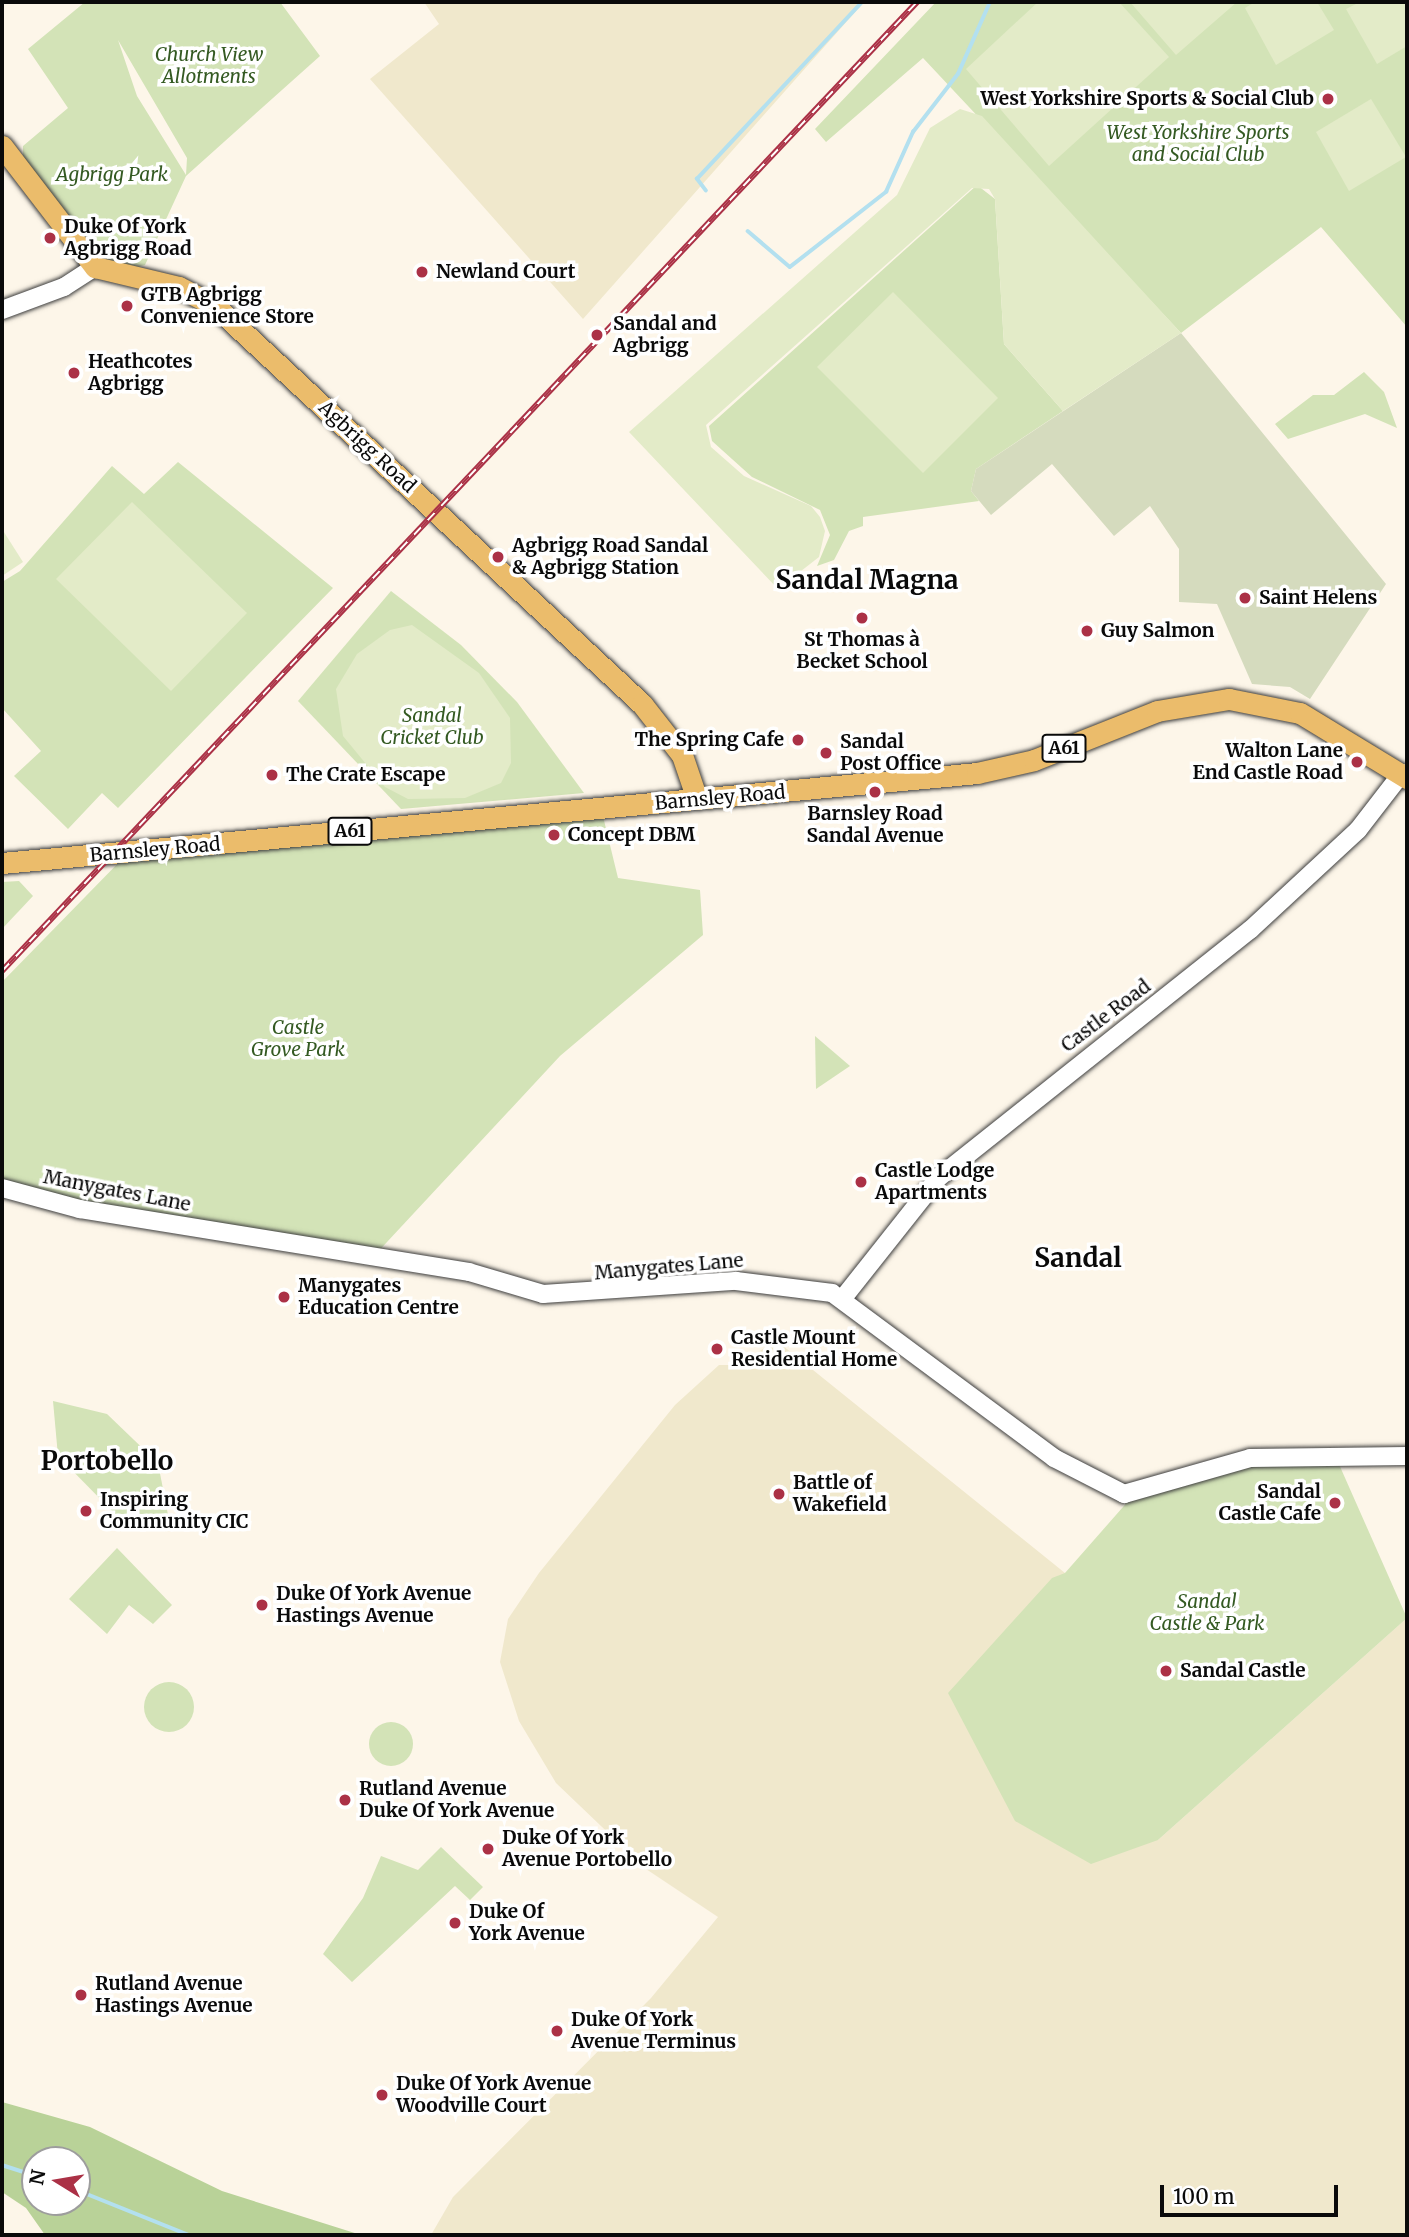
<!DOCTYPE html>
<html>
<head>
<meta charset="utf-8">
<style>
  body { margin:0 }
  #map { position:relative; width:1409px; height:2237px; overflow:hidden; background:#fdf6e9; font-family:Merriweather,serif }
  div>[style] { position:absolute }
  .farmland>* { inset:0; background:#f0e8cc }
  .green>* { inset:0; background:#d3e3b7 }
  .round { border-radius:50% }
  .forest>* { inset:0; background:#b9d298 }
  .cemetery>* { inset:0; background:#d5dbbe }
  .pitch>* { inset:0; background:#e3ebc8 }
  .stream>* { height:3.5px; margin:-1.75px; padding:0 1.75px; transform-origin:1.75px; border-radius:1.75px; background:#b3e0ef }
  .roads { filter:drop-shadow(0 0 2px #3d3d3d) drop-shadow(0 0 2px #3d3d3d) }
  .minor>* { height:18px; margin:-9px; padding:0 9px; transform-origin:9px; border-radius:9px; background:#fff }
  .major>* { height:21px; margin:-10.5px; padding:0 10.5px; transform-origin:10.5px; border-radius:10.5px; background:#ebbc6b }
  .rail>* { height:6px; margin-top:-3px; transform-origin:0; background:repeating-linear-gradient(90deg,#fff 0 10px,#ab3146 0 20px); box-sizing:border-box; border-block:2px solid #ab3146 }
  .dots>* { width:19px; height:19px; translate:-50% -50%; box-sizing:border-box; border:4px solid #fff; border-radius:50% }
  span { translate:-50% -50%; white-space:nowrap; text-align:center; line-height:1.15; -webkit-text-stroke:7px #fff; paint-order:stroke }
  .shield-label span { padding:2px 5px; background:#fff; border:2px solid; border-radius:5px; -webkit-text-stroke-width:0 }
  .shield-label { font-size:18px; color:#0a0a0a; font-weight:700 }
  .park-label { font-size:19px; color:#345a22; font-style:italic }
  .poi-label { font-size:19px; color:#0a0a0a; font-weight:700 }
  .right { translate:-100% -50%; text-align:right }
  .left { translate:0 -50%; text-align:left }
  .street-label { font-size:19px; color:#0a0a0a }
  .district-label { font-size:26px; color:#0a0a0a; font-weight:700 }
  .frame { position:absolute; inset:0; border:4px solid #0a0a0a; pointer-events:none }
  .north { position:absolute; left:21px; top:2146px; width:70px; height:70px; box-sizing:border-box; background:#fff; border:2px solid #9d9d9d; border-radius:50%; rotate:281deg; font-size:19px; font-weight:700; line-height:28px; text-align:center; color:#0a0a0a }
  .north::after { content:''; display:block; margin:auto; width:24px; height:32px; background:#ab3146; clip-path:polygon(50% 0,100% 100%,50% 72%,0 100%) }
  .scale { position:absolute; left:1160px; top:2185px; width:178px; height:32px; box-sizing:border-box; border:4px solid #0a0a0a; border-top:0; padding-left:9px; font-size:21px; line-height:24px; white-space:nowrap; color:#0a0a0a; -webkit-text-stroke:5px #fff; paint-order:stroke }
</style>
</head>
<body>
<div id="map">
  <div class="farmland">
    <div style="clip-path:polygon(424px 2px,864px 2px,583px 319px,370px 79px,439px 24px)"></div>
    <div style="clip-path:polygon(777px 1341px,1065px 1573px,1158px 1840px,1407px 1618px,1407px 2235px,431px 2235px,453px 2197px,651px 1998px,718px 1917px,646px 1869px,556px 1783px,519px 1721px,500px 1662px,508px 1619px,539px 1573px,675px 1405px,719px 1365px,735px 1365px)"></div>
  </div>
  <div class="green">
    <div style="clip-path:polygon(evenodd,85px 2px,280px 2px,320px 56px,186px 176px,145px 265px,124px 270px,99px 256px,23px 160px,23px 146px,68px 108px,28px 49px,85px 2px,118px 40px,187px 158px,186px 175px,137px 96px,118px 40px)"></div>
    <div style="clip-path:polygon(936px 2px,1407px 2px,1407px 327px,1321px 227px,1181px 333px,923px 58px,826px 142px,815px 129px)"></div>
    <div style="clip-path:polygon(977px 185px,995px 199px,1004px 344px,1063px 411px,976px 469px,971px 491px,979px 501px,863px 517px,863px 526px,849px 531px,834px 560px,817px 566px,830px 535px,820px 510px,752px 477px,712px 441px,709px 426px)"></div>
    <div style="clip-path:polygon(1364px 372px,1384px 392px,1397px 428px,1365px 414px,1288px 439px,1275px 424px,1313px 395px,1334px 395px)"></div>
    <div style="clip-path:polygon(178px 462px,333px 588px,118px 808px,102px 793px,68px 829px,14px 776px,41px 751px,2px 708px,2px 582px,20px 571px,112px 466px,144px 494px)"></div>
    <div style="clip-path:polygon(391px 591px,461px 645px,517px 702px,584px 793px,401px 809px,298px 701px)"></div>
    <div style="clip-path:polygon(601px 808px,618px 878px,700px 890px,703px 935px,560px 1056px,374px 1256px,2px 1188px,2px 982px,127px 854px)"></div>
    <div style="clip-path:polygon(19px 881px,33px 896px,2px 929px,2px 882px)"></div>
    <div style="clip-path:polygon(815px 1036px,850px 1066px,816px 1089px)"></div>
    <div style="clip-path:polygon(53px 1401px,107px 1414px,158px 1463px,169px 1520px,117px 1516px,58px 1456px)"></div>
    <div style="clip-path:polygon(1338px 1462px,1407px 1618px,1158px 1840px,1091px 1864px,1015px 1821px,948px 1693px,1052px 1578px,1065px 1573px,1130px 1499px,1241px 1466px)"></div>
    <div style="clip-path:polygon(117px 1548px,172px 1605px,153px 1624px,129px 1605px,107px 1634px,69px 1599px)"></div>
    <div class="round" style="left:144px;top:1682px;width:50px;height:50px"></div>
    <div class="round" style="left:369px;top:1722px;width:44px;height:44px"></div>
    <div style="clip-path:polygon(441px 1847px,483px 1887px,470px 1900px,455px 1886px,352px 1982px,323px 1954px,363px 1898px,381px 1856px,418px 1870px)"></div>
  </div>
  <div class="forest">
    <div style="clip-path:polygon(evenodd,2px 2102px,90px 2127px,222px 2191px,361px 2235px,45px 2235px,26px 2208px,2px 2192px,2px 2102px,35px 2160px,77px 2160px,77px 2202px,35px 2202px,35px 2160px)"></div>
  </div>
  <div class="cemetery">
    <div style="clip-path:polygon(1181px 333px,1386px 584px,1310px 699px,1290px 687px,1252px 684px,1217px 604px,1179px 602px,1179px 549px,1150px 506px,1114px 536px,1052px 464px,991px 515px,971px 491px,976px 469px)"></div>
  </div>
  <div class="pitch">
    <div style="clip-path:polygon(1038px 2px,1119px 2px,1169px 57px,1049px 166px,966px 69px)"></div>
    <div style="clip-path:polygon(1130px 2px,1237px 2px,1176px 55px)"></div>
    <div style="clip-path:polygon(1255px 2px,1317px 2px,1334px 30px,1276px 65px,1245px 8px)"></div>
    <div style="clip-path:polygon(1360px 2px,1407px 2px,1407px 46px,1377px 64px,1346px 9px)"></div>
    <div style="clip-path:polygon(1371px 99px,1406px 157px,1349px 191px,1316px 132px)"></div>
    <div style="clip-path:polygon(960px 109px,982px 116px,1181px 333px,1063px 411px,1004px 344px,995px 199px,989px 189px,972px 188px,706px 425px,711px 447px,744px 476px,811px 506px,820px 517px,825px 531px,819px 557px,778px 589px,629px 432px,897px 195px,930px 128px)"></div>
    <div style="clip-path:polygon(893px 292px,998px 398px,923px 473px,817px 367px)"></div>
    <div style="clip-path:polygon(132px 502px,247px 613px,171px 691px,56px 579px)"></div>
    <div style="clip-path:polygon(2px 529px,23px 562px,2px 576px)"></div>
    <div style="clip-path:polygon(412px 625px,479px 673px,510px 718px,511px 763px,501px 783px,465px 798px,408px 799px,385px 787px,343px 736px,336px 689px,357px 654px,390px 630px)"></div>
  </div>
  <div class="stream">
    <div style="left:706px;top:191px;width:15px;rotate:-127deg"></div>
    <div style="left:697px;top:179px;width:242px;rotate:-47deg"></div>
    <div style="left:748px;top:231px;width:55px;rotate:40.6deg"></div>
    <div style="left:790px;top:267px;width:122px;rotate:-38deg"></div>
    <div style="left:886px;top:192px;width:66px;rotate:-65.8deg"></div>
    <div style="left:913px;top:132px;width:73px;rotate:-52.2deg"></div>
    <div style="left:958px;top:74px;width:79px;rotate:-66deg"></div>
    <div style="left:2px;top:2165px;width:35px;rotate:18deg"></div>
    <div style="left:77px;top:2190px;width:121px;rotate:21.9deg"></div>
  </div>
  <div class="roads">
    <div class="minor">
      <div style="left:2px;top:310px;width:66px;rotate:-20.4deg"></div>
      <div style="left:64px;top:287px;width:37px;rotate:-33deg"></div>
      <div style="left:2px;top:1188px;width:81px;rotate:15.1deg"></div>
      <div style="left:80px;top:1209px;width:394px;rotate:9.2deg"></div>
      <div style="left:469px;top:1272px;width:77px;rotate:16.6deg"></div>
      <div style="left:543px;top:1294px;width:193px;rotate:-3.9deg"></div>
      <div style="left:736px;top:1281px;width:97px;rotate:7.1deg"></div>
      <div style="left:832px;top:1293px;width:277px;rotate:36.6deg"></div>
      <div style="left:1054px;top:1458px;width:79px;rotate:27.2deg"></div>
      <div style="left:1124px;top:1494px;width:131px;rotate:-15.9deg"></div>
      <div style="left:1250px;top:1458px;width:157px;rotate:-0.7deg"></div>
      <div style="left:843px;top:1298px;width:153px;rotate:-51.6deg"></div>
      <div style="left:938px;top:1178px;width:399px;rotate:-38.5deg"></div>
      <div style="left:1250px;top:930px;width:147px;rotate:-42.8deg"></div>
      <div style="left:1358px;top:830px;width:72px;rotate:-52.3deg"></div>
    </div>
    <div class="major">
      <div style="left:2px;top:146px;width:153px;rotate:52.5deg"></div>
      <div style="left:95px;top:267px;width:86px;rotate:13.4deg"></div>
      <div style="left:179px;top:287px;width:41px;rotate:27.8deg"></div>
      <div style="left:215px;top:306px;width:584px;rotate:42.99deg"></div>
      <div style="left:642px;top:704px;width:65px;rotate:51.9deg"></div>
      <div style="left:682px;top:755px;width:46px;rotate:71.2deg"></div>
      <div style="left:2px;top:863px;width:979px;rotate:-5.27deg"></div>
      <div style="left:977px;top:773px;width:58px;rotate:-12.8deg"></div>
      <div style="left:1034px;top:760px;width:132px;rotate:-21.7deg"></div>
      <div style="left:1157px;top:711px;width:73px;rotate:-9.5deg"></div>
      <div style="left:1229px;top:699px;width:72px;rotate:11.2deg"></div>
      <div style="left:1300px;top:713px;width:125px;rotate:31.3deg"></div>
    </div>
  </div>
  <div class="rail">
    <div style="left:2px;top:971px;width:1333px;rotate:-46.64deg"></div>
  </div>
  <div class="dots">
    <div style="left:1328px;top:99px;background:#ab3146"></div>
    <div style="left:50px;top:238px;background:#ab3146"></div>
    <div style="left:422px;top:272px;background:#ab3146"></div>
    <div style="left:127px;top:306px;background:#ab3146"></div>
    <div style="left:597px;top:335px;background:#ab3146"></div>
    <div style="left:74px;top:373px;background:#ab3146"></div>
    <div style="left:498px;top:557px;background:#ab3146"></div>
    <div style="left:1245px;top:598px;background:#ab3146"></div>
    <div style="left:862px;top:618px;background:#ab3146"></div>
    <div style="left:1087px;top:631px;background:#ab3146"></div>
    <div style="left:798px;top:740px;background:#ab3146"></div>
    <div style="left:826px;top:753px;background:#ab3146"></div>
    <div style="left:1357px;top:762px;background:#ab3146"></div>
    <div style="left:272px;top:775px;background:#ab3146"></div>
    <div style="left:875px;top:792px;background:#ab3146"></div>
    <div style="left:554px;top:835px;background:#ab3146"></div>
    <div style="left:861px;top:1182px;background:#ab3146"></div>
    <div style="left:284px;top:1297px;background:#ab3146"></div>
    <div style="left:717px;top:1349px;background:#ab3146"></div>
    <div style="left:779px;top:1494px;background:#ab3146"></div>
    <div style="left:1335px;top:1503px;background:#ab3146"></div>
    <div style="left:86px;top:1511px;background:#ab3146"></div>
    <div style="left:262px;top:1605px;background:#ab3146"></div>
    <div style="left:1166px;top:1671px;background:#ab3146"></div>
    <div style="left:345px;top:1800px;background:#ab3146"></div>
    <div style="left:488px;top:1849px;background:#ab3146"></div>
    <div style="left:455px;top:1923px;background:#ab3146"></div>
    <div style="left:81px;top:1995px;background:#ab3146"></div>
    <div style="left:557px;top:2031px;background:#ab3146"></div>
    <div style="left:382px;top:2095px;background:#ab3146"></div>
  </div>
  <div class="shield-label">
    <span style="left:1064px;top:748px">A61</span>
    <span style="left:350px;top:831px">A61</span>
  </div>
  <div class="park-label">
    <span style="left:209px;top:66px">Church View<br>Allotments</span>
    <span style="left:1198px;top:144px">West Yorkshire Sports<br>and Social Club</span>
    <span style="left:112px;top:175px">Agbrigg Park</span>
    <span style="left:432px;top:727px">Sandal<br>Cricket Club</span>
    <span style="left:298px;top:1039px">Castle<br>Grove Park</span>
    <span style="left:1207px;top:1613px">Sandal<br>Castle &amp; Park</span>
  </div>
  <div class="poi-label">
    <span class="right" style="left:1314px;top:99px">West Yorkshire Sports &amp; Social Club</span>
    <span class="left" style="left:64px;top:238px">Duke Of York<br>Agbrigg Road</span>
    <span class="left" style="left:436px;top:272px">Newland Court</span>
    <span class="left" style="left:141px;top:306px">GTB Agbrigg<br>Convenience Store</span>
    <span class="left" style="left:613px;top:335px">Sandal and<br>Agbrigg</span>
    <span class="left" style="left:88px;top:373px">Heathcotes<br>Agbrigg</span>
    <span class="left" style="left:512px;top:557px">Agbrigg Road Sandal<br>&amp; Agbrigg Station</span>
    <span class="left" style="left:1259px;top:598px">Saint Helens</span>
    <span class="left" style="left:1101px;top:631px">Guy Salmon</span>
    <span style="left:862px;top:651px">St Thomas à<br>Becket School</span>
    <span class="right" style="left:784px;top:740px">The Spring Cafe</span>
    <span class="left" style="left:840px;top:753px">Sandal<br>Post Office</span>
    <span class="right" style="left:1343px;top:762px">Walton Lane<br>End Castle Road</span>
    <span class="left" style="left:286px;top:775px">The Crate Escape</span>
    <span style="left:875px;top:825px">Barnsley Road<br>Sandal Avenue</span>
    <span class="left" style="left:568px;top:835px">Concept DBM</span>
    <span class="left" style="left:875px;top:1182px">Castle Lodge<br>Apartments</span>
    <span class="left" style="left:298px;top:1297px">Manygates<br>Education Centre</span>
    <span class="left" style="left:731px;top:1349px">Castle Mount<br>Residential Home</span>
    <span class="left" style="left:793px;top:1494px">Battle of<br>Wakefield</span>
    <span class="right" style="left:1321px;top:1503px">Sandal<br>Castle Cafe</span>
    <span class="left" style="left:100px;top:1511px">Inspiring<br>Community CIC</span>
    <span class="left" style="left:276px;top:1605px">Duke Of York Avenue<br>Hastings Avenue</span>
    <span class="left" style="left:1180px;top:1671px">Sandal Castle</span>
    <span class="left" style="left:359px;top:1800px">Rutland Avenue<br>Duke Of York Avenue</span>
    <span class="left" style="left:502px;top:1849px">Duke Of York<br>Avenue Portobello</span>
    <span class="left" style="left:469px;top:1923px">Duke Of<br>York Avenue</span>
    <span class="left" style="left:95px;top:1995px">Rutland Avenue<br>Hastings Avenue</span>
    <span class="left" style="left:571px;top:2031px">Duke Of York<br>Avenue Terminus</span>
    <span class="left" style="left:396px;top:2095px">Duke Of York Avenue<br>Woodville Court</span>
  </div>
  <div class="street-label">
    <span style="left:367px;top:447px;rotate:43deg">Agbrigg Road</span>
    <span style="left:720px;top:798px;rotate:-5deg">Barnsley Road</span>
    <span style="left:155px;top:850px;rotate:-5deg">Barnsley Road</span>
    <span style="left:1106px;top:1016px;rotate:-37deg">Castle Road</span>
    <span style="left:117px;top:1191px;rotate:11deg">Manygates Lane</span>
    <span style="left:669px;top:1267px;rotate:-5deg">Manygates Lane</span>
  </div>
  <div class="district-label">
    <span style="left:867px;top:580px">Sandal Magna</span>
    <span style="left:1078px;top:1258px">Sandal</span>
    <span style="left:107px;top:1461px">Portobello</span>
  </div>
  <div class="frame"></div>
  <div class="north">N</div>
  <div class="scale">100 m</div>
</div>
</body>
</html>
